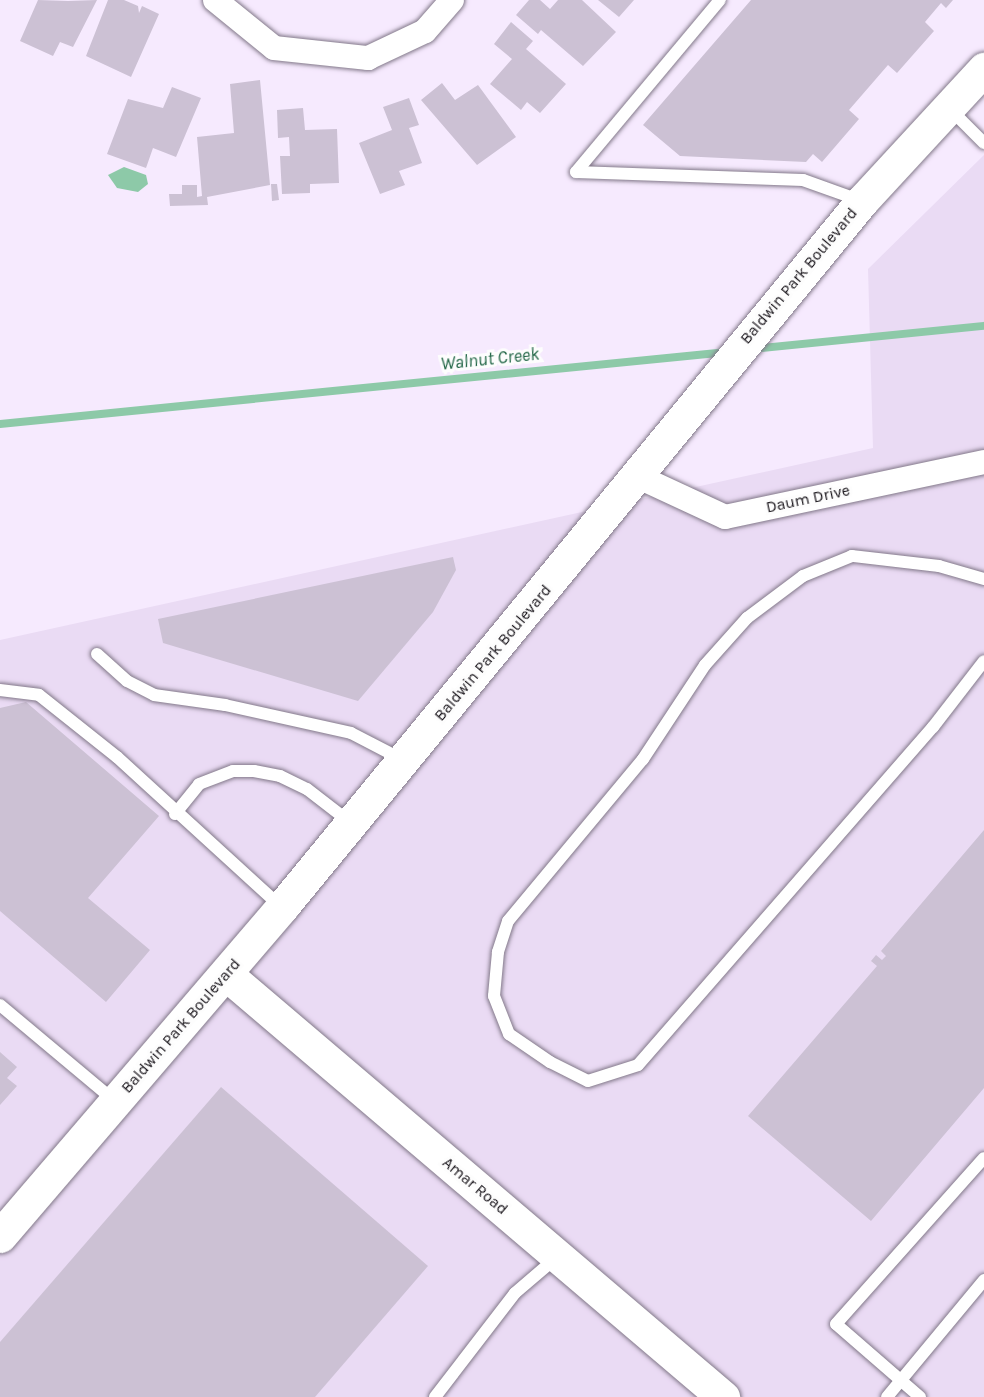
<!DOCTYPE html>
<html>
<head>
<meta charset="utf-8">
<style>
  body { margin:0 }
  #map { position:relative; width:984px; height:1397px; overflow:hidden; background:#f6eafe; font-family:Karla,sans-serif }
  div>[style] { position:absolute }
  .built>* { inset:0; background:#eadbf4 }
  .water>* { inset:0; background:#8dc9a8 }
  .stream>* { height:8px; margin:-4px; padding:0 4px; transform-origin:4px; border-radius:4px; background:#8dc9a8 }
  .building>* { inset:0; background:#ccc1d4 }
  .roads { filter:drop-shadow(0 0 2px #827889) drop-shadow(0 0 2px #827889) }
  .lane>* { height:12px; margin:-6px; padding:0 6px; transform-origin:6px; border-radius:6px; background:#fff }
  .street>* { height:24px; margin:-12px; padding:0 12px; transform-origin:12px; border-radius:12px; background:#fff }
  .secondary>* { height:33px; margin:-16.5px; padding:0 16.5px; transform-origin:16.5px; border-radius:16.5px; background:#fff }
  span { translate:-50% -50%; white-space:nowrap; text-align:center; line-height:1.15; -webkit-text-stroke:6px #fdfdfd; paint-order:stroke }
  .street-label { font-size:16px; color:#18141a }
  .water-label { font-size:18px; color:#1f6444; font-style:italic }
</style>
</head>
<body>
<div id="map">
  <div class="built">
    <div style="clip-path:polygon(984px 155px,984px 1397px,0 1397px,0 640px,873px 448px,868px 269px)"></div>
  </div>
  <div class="water">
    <div style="clip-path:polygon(124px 167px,146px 175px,148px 184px,138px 192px,117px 188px,108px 175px)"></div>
  </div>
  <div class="stream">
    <div style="left:752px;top:349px;width:233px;rotate:-5.7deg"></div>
    <div style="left:0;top:424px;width:731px;rotate:-5.66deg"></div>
  </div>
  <div class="building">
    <div style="clip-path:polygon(38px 0,68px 1px,97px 0,73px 47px,60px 42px,53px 56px,20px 41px)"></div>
    <div style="clip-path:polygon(108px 0,124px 0,138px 6px,139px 13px,142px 6px,159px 14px,131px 77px,86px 56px)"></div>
    <div style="clip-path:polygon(529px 0,540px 0,550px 9px,558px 0,582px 0,616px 32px,583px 66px,541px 30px,538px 34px,516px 15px)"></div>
    <div style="clip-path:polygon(598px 0,634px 0,619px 17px)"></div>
    <div style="clip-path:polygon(751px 0,953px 0,946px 8px,941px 3px,925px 22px,934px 31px,897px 73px,888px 65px,849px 110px,859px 119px,822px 162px,813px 154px,806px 162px,680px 156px,643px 125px)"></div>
    <div style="clip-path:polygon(511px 22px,533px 41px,526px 49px,566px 84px,540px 113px,527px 102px,521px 110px,490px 84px,512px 59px,494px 44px)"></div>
    <div style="clip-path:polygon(260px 80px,270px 185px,207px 197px,208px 205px,170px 206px,169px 194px,182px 194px,182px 185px,197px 185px,197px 197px,202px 196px,197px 137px,234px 133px,230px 84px)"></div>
    <div style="clip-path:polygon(442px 83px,455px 100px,478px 85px,516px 137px,477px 165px,421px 100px)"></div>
    <div style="clip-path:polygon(172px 87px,201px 98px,176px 157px,153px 148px,146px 168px,107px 154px,128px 99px,163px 108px)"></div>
    <div style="clip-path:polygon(409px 98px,419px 125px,409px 128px,422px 163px,399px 171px,405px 185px,380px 194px,359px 143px,392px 130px,383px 107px)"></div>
    <div style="clip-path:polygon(303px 108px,305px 130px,337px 129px,339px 183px,310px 184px,310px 193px,282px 194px,280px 156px,290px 156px,289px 137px,278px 138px,277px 110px)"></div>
    <div style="clip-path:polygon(271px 184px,277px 184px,279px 200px,272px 201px)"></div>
    <div style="clip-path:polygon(453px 557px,456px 570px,433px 612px,358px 701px,163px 643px,158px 619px)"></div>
    <div style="clip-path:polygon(26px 702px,159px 816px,88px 898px,150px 950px,106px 1002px,0 911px,0 708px)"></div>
    <div style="clip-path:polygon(984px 830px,984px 1088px,871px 1221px,748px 1116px,877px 966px,871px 961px,876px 955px,882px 960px,886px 956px,881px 951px)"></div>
    <div style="clip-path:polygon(0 1052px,17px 1067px,7px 1078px,17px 1086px,0 1105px)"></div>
    <div style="clip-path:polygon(221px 1087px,428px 1266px,315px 1397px,0 1397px,0 1342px)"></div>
  </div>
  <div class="roads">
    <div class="lane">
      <div style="left:950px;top:109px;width:48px;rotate:45deg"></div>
      <div style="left:576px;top:172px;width:227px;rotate:2deg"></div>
      <div style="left:803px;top:180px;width:59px;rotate:19.7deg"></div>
      <div style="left:576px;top:172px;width:224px;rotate:-50.1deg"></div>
      <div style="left:984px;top:579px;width:47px;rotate:-163.9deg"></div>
      <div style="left:939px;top:566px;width:88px;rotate:-173.4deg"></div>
      <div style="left:852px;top:556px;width:53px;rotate:157.8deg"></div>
      <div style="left:803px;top:576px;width:70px;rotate:143.1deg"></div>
      <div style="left:747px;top:618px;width:63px;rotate:131.8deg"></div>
      <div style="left:705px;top:665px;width:113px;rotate:123.4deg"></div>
      <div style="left:643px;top:759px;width:211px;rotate:129.8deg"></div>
      <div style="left:508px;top:921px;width:33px;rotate:108deg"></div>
      <div style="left:498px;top:952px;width:44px;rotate:95.2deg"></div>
      <div style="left:494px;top:996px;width:41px;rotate:68.5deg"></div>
      <div style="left:509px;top:1034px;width:50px;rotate:34.3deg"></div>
      <div style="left:550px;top:1062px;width:42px;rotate:26.6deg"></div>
      <div style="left:588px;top:1081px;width:52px;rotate:-17.7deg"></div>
      <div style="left:638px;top:1065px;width:449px;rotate:-48.9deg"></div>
      <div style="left:933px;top:727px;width:83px;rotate:-52.3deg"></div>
      <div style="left:97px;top:654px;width:40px;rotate:42deg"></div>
      <div style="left:127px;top:681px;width:30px;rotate:27deg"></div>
      <div style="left:154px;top:695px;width:72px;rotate:8deg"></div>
      <div style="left:225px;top:705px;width:129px;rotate:12.5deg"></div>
      <div style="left:351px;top:733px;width:59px;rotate:27.4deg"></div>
      <div style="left:0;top:690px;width:39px;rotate:7deg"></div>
      <div style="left:39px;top:695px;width:100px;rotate:38.5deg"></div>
      <div style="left:117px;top:757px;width:222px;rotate:42.4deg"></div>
      <div style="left:175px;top:814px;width:38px;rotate:-51deg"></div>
      <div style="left:199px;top:784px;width:36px;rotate:-21deg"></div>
      <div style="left:233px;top:771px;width:21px"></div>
      <div style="left:254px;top:771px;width:26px;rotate:11deg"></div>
      <div style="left:280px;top:776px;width:30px;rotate:26deg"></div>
      <div style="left:307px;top:789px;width:56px;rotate:37.7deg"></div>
      <div style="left:0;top:1005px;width:150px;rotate:39.9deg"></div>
      <div style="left:435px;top:1397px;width:131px;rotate:-52.4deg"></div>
      <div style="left:515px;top:1293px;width:54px;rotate:-40.5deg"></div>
      <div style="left:887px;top:1397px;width:152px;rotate:-50.3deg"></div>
      <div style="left:920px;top:1397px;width:111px;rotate:-139deg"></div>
      <div style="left:836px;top:1324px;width:222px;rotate:-48.3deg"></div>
    </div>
    <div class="street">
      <div style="left:215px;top:0;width:76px;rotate:39.1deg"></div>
      <div style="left:274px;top:48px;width:95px;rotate:6.1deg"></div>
      <div style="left:368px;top:58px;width:63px;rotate:-25.3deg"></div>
      <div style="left:425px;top:31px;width:41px;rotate:-48.9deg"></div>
      <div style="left:639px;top:477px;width:95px;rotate:24.9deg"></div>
      <div style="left:725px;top:517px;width:265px;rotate:-12deg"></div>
    </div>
    <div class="secondary">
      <div style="left:226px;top:974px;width:653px;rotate:40.4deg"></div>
      <div style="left:0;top:1236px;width:433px;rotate:-49.4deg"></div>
      <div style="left:282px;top:907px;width:914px;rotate:-50.6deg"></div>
      <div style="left:862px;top:201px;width:180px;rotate:-47.3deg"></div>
    </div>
  </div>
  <div class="street-label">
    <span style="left:799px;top:276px;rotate:-50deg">Baldwin Park Boulevard</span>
    <span style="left:808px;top:499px;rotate:-12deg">Daum Drive</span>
    <span style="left:493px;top:653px;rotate:-50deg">Baldwin Park Boulevard</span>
    <span style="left:181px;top:1026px;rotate:-49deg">Baldwin Park Boulevard</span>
    <span style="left:475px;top:1186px;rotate:40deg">Amar Road</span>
  </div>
  <div class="water-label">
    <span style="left:490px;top:359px;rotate:-6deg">Walnut Creek</span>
  </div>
</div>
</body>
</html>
